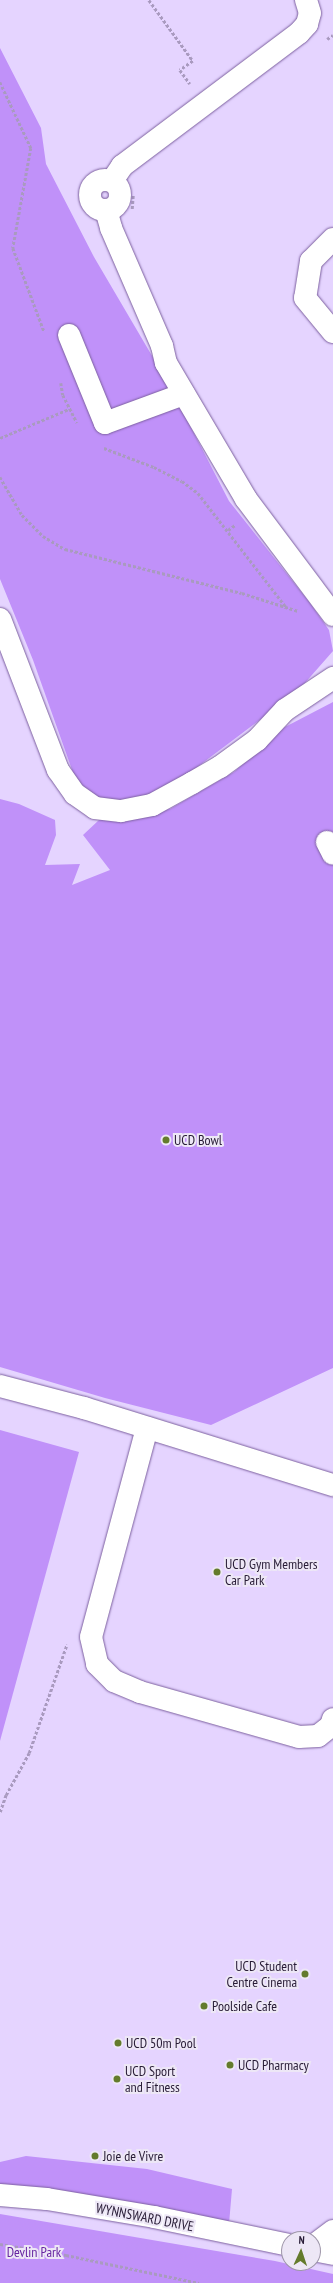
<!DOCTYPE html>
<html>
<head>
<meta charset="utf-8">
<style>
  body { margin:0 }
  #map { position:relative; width:333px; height:2283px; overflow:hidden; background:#e5d4ff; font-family:"PT Sans Narrow",sans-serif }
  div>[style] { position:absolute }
  .green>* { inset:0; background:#c091f9 }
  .path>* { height:2.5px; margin-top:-1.25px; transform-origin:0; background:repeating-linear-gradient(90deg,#a99abf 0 3px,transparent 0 5px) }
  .roads { filter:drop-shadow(0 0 1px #7c609f) drop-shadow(0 0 1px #7c609f) }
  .minor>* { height:22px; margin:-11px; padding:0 11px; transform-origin:11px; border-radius:11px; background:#fff }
  .minor>.ring { margin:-11px; padding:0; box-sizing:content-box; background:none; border:22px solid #fff; border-radius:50% }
  .dots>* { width:11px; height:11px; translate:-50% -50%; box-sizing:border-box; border:2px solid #ede7f6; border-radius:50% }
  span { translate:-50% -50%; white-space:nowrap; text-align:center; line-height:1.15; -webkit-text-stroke:4px #ede7f6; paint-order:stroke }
  .poi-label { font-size:14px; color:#281c36 }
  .left { translate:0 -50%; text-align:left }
  .right { translate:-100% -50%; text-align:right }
  .street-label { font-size:14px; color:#281c36 }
  .park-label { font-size:14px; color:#6725a1 }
  .north { position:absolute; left:281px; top:2231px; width:40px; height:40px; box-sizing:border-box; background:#ede7f6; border:1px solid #9e96a9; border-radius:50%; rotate:3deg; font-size:11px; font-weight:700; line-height:16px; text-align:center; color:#281c36 }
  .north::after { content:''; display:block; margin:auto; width:14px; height:18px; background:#647b2c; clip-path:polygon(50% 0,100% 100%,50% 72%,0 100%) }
</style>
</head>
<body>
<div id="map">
  <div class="green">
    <div style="clip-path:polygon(0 48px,41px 128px,46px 164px,94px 257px,168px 383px,229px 501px,310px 603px,329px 630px,333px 651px,297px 692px,168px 789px,135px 802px,95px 799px,76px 781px,33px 660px,0 579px)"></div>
    <div style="clip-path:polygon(333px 702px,333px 1368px,211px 1425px,105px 1398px,0 1367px,0 799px,19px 804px,55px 820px,56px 835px,45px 865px,80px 864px,72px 885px,110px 870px,83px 835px,99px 820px,170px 809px,234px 772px,285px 727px)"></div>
    <div style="clip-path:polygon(0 1430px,79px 1452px,0 1741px)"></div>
    <div style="clip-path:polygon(26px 2156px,147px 2169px,232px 2189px,229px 2224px,0 2187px,0 2162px)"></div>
    <div style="clip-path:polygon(0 2214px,275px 2261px,333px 2274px,333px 2283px,0 2283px)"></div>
  </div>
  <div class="path">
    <div style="left:149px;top:0;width:75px;rotate:54.2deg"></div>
    <div style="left:193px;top:61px;width:16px;rotate:145deg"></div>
    <div style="left:180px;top:70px;width:17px;rotate:54deg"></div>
    <div style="left:327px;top:39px;width:7px;rotate:-34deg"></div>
    <div style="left:0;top:82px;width:73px;rotate:64.8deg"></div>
    <div style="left:31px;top:148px;width:102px;rotate:100.2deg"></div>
    <div style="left:13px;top:248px;width:89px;rotate:69.5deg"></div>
    <div style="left:132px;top:209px;width:15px;rotate:-86deg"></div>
    <div style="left:61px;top:383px;width:12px;rotate:81deg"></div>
    <div style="left:63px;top:395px;width:31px;rotate:63deg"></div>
    <div style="left:0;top:438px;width:75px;rotate:-22.8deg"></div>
    <div style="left:104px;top:448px;width:53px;rotate:20.8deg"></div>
    <div style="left:154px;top:467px;width:31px;rotate:27deg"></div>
    <div style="left:182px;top:481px;width:20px;rotate:37deg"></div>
    <div style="left:198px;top:493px;width:145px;rotate:52.3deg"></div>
    <div style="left:0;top:477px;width:44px;rotate:59.9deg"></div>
    <div style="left:22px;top:515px;width:30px;rotate:45deg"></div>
    <div style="left:43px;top:536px;width:26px;rotate:31deg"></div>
    <div style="left:65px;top:549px;width:182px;rotate:14deg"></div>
    <div style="left:242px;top:593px;width:59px;rotate:17.8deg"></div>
    <div style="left:228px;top:530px;width:9px;rotate:-36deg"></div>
    <div style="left:0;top:1812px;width:18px;rotate:-71deg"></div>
    <div style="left:6px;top:1795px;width:48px;rotate:-61.3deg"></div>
    <div style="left:29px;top:1753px;width:115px;rotate:-70.8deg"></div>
    <div style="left:0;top:2244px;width:67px;rotate:9.5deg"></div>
    <div style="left:66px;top:2255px;width:136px;rotate:11.9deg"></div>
  </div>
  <div class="roads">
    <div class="minor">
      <div class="ring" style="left:90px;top:180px;width:8px;height:8px"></div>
      <div style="left:112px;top:181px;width:18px;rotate:-56deg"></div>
      <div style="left:122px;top:166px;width:221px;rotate:-36.9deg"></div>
      <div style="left:299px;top:33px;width:12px;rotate:-48deg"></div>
      <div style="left:307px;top:24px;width:11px;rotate:-75deg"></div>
      <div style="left:310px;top:13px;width:14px;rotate:-107deg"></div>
      <div style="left:106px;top:210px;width:19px;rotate:74deg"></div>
      <div style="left:111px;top:228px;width:129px;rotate:66.6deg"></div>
      <div style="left:162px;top:346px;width:17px;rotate:77deg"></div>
      <div style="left:166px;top:363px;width:158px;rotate:59.5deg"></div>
      <div style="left:246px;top:499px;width:145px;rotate:53.1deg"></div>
      <div style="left:333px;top:239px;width:31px;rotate:135deg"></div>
      <div style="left:311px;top:261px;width:37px;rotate:99deg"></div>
      <div style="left:305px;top:298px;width:44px;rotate:50.5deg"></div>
      <div style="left:69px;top:335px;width:95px;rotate:67.8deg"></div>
      <div style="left:105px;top:423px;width:84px;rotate:-20.2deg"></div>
      <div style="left:0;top:619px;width:162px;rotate:69deg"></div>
      <div style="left:58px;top:770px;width:29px;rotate:55deg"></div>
      <div style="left:75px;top:794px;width:24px;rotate:35deg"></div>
      <div style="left:95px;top:808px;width:26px;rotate:7deg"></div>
      <div style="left:121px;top:811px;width:32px;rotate:-11deg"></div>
      <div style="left:152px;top:805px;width:46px;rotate:-28.8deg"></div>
      <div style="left:192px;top:783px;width:32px;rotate:-30deg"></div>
      <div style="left:220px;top:767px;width:46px;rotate:-36.1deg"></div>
      <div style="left:257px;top:740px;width:41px;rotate:-47deg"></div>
      <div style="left:285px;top:710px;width:58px;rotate:-33.7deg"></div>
      <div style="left:327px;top:842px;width:13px;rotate:63deg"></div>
      <div style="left:0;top:1386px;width:87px;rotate:14.7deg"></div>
      <div style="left:84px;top:1408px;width:261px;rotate:17.2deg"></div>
      <div style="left:147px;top:1428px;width:216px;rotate:105deg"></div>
      <div style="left:91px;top:1637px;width:28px;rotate:77deg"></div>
      <div style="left:97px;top:1664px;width:24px;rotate:45deg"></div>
      <div style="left:114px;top:1681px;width:28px;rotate:23deg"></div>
      <div style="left:140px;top:1692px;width:165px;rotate:15.8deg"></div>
      <div style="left:299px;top:1737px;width:19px;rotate:-3deg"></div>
      <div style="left:318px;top:1736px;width:16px;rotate:-38deg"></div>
      <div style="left:331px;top:1726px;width:7px;rotate:-74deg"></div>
      <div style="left:0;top:2195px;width:47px;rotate:4.9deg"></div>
      <div style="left:47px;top:2199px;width:109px;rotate:9.5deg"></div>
      <div style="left:154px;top:2217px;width:138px;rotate:11.7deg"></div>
      <div style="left:313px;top:2246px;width:25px;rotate:-37deg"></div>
      <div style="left:313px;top:2250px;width:20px;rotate:11deg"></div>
    </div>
  </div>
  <div class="dots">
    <div style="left:166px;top:1140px;background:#647b2c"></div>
    <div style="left:217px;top:1572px;background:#647b2c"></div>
    <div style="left:305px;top:1974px;background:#647b2c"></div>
    <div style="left:204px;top:2006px;background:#647b2c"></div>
    <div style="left:118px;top:2043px;background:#647b2c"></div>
    <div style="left:230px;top:2065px;background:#647b2c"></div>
    <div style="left:117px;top:2079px;background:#647b2c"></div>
    <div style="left:95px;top:2156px;background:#647b2c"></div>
  </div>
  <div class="poi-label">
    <span class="left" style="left:174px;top:1140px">UCD Bowl</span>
    <span class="left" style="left:225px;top:1572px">UCD Gym Members<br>Car Park</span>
    <span class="right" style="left:297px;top:1974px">UCD Student<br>Centre Cinema</span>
    <span class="left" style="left:212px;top:2006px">Poolside Cafe</span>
    <span class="left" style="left:126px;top:2043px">UCD 50m Pool</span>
    <span class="left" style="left:238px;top:2065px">UCD Pharmacy</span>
    <span class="left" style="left:125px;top:2079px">UCD Sport<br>and Fitness</span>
    <span class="left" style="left:103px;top:2156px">Joie de Vivre</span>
  </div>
  <div class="street-label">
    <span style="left:145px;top:2217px;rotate:11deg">WYNNSWARD DRIVE</span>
  </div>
  <div class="park-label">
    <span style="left:34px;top:2252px">Devlin Park</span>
  </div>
  <div class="north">N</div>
</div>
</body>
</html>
